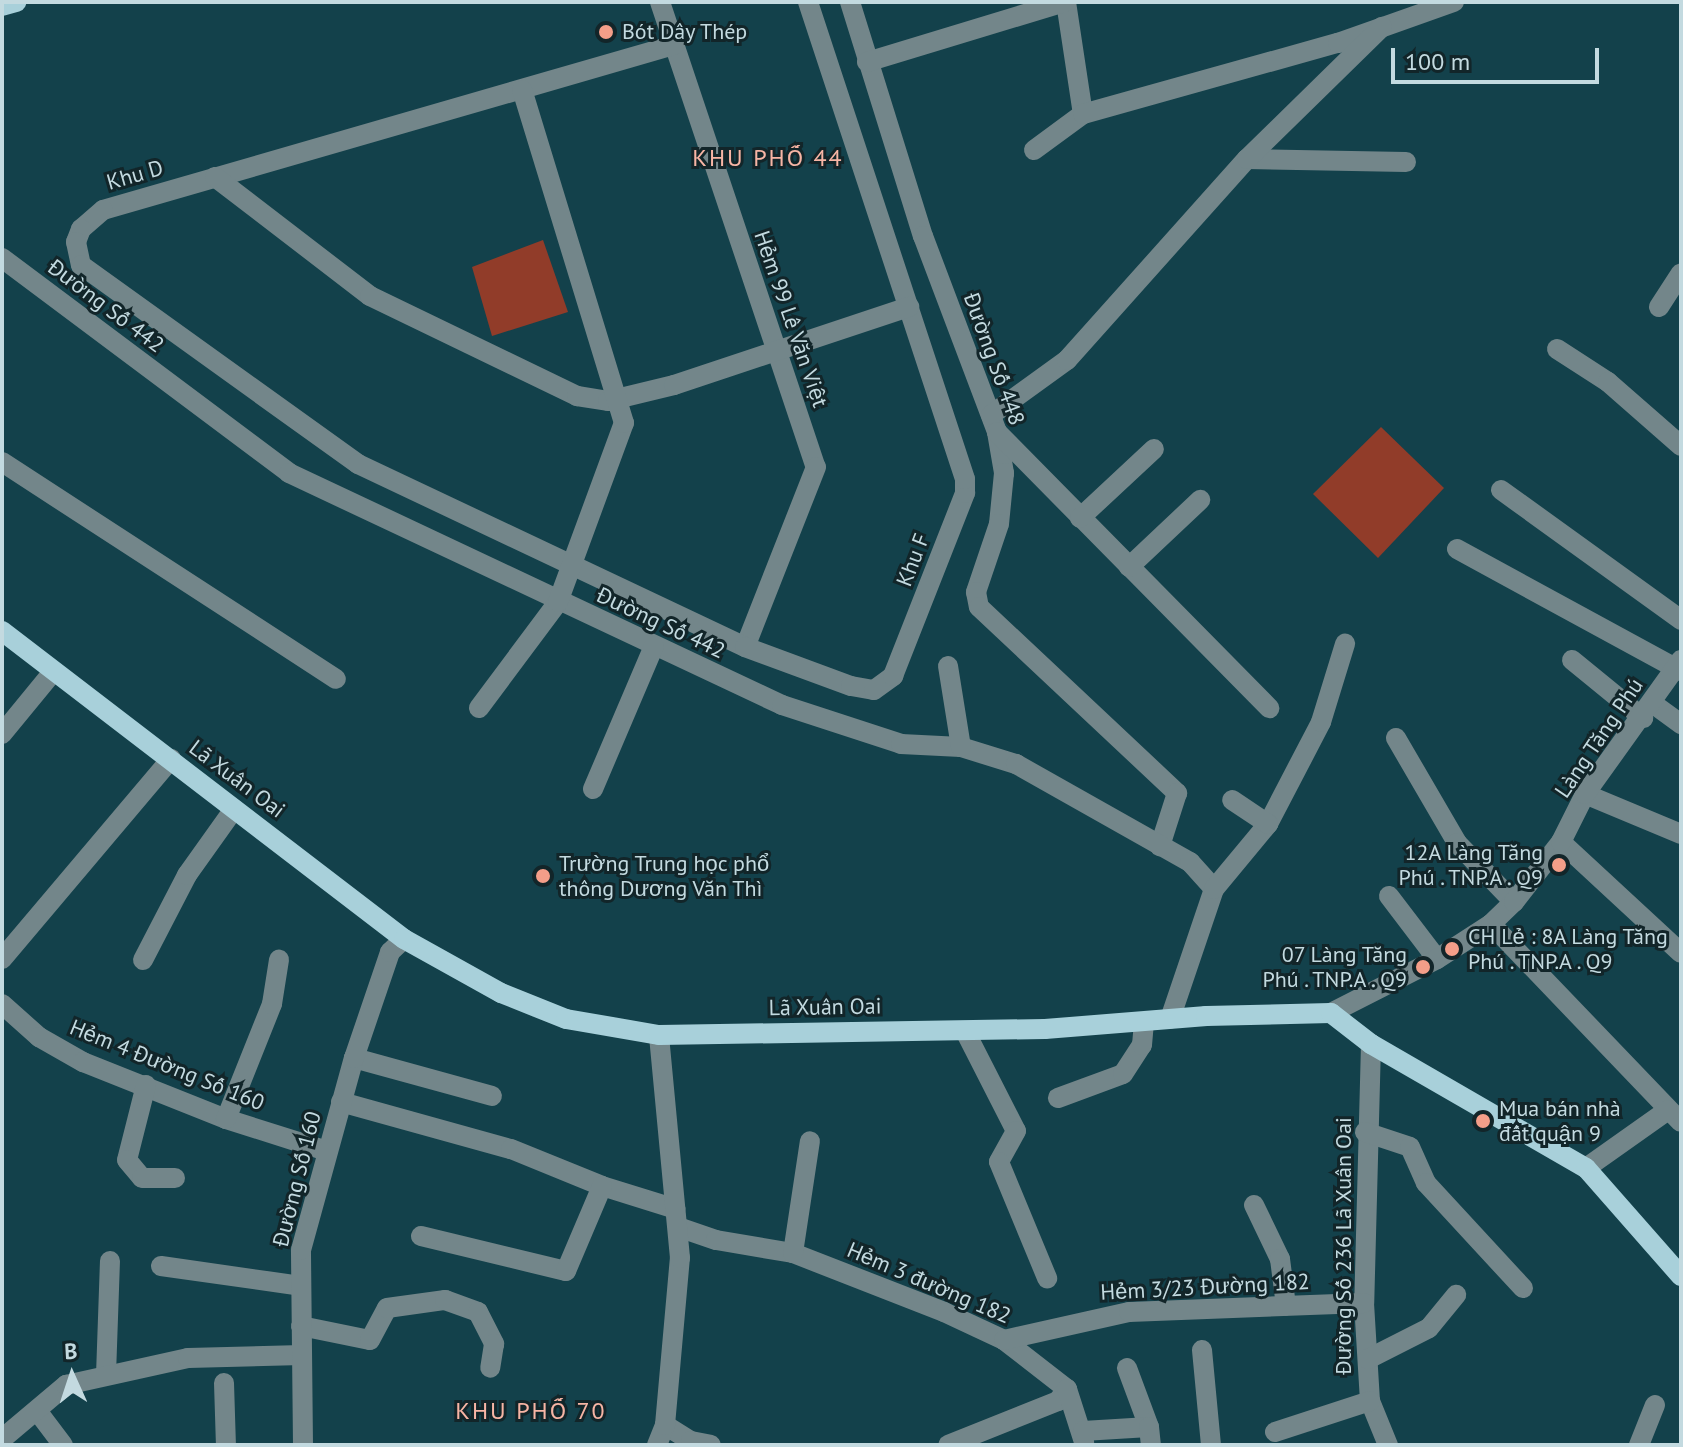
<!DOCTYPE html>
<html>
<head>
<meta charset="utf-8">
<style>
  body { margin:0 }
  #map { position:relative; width:1683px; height:1447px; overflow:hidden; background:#13414b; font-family:"PT Sans",sans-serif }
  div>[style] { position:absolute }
  .green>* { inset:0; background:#913c29 }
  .minor>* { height:20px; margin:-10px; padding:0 10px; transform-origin:10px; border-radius:10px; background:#73868a }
  .major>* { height:20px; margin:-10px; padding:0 10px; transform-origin:10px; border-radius:10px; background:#a8d0da }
  .dots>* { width:22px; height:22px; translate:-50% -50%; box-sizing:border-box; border:4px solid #122529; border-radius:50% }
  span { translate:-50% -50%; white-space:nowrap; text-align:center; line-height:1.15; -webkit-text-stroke:6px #122529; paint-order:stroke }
  .poi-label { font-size:22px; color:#c3dae0 }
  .left { translate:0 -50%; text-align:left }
  .right { translate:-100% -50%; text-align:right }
  .street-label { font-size:22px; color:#c3dae0 }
  .neighbourhood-label { font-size:24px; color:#f7b5a5; letter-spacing:2px }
  .frame { position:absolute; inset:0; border:4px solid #c3dae0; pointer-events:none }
  .north { position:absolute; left:32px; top:1335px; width:80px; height:80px; -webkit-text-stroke:6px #122529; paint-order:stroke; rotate:357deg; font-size:22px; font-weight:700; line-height:32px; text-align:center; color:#c3dae0 }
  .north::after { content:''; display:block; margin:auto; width:28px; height:36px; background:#c3dae0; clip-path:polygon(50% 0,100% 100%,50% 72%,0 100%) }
  .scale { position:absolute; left:1391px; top:48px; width:208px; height:36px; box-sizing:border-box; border:4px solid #c3dae0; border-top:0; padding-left:10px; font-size:24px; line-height:28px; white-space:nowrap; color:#c3dae0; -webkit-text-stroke:6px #122529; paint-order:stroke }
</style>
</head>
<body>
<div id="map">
  <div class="green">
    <div style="clip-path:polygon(543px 240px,568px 312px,492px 336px,472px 267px)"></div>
    <div style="clip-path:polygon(1381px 427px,1444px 488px,1378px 558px,1313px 494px)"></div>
  </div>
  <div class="minor">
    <div style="left:660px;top:2px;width:490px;rotate:71.5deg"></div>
    <div style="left:816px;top:467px;width:193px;rotate:111.5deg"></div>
    <div style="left:850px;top:2px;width:245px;rotate:72.7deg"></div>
    <div style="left:923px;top:236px;width:210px;rotate:69.3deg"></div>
    <div style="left:997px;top:432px;width:42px;rotate:80.3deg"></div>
    <div style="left:1004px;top:473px;width:51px;rotate:95.6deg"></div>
    <div style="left:999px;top:524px;width:72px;rotate:108.7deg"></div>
    <div style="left:976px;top:592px;width:15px;rotate:79deg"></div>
    <div style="left:979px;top:607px;width:272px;rotate:43.2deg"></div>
    <div style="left:1177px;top:793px;width:56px;rotate:107.8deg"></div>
    <div style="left:1066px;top:2px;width:113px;rotate:81.4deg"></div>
    <div style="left:674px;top:45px;width:594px;rotate:163.88deg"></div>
    <div style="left:103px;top:210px;width:29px;rotate:139deg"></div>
    <div style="left:81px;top:229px;width:14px;rotate:111deg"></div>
    <div style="left:76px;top:242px;width:24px;rotate:78deg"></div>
    <div style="left:81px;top:265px;width:341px;rotate:35.7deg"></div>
    <div style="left:358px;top:464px;width:428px;rotate:25.3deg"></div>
    <div style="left:745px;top:647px;width:113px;rotate:20.2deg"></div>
    <div style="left:851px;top:686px;width:23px;rotate:10deg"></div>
    <div style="left:874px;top:690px;width:24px;rotate:-36deg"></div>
    <div style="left:893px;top:676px;width:197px;rotate:-68.5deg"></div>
    <div style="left:965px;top:493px;width:14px;rotate:-90deg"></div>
    <div style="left:965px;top:479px;width:502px;rotate:-108.22deg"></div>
    <div style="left:867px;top:62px;width:206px;rotate:-16.9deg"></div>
    <div style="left:1034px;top:150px;width:61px;rotate:-36.3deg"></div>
    <div style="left:1083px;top:114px;width:265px;rotate:-15.6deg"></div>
    <div style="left:1338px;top:43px;width:123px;rotate:-19.5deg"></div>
    <div style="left:1247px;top:159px;width:159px;rotate:1.1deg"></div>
    <div style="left:215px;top:177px;width:195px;rotate:37.5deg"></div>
    <div style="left:370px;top:296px;width:230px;rotate:25.8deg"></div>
    <div style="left:577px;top:396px;width:31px;rotate:9deg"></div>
    <div style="left:608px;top:401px;width:68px;rotate:-13.6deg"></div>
    <div style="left:674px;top:385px;width:248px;rotate:-18.4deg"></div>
    <div style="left:2px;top:258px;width:359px;rotate:36.8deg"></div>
    <div style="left:289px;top:473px;width:545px;rotate:25.2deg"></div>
    <div style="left:782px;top:705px;width:125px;rotate:18.1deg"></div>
    <div style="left:901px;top:744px;width:60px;rotate:2.9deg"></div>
    <div style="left:961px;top:747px;width:58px;rotate:17.2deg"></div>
    <div style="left:1016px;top:764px;width:200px;rotate:29.4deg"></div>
    <div style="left:1190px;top:862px;width:36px;rotate:48deg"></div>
    <div style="left:1214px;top:889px;width:137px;rotate:108.7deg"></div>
    <div style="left:1659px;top:307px;width:40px;rotate:-57.1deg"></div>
    <div style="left:1557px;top:349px;width:61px;rotate:32.9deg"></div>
    <div style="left:1608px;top:382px;width:97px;rotate:41.2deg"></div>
    <div style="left:991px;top:415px;width:94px;rotate:-35.9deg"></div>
    <div style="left:1067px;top:360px;width:270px;rotate:-48.2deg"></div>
    <div style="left:1247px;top:159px;width:189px;rotate:-44.4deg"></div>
    <div style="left:997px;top:432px;width:388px;rotate:45.4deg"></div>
    <div style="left:2px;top:462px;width:398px;rotate:33deg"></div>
    <div style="left:1501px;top:490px;width:222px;rotate:35.8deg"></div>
    <div style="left:1080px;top:518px;width:101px;rotate:-43deg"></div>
    <div style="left:1457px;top:549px;width:255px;rotate:28.6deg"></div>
    <div style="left:1129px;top:567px;width:98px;rotate:-43.3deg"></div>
    <div style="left:1572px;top:660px;width:92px;rotate:39.2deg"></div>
    <div style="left:948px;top:666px;width:82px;rotate:80.9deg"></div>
    <div style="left:1652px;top:703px;width:36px;rotate:36deg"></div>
    <div style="left:479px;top:708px;width:132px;rotate:-53.3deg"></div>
    <div style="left:558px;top:602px;width:191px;rotate:-69.8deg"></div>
    <div style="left:624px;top:423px;width:348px;rotate:-107deg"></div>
    <div style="left:2px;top:734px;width:80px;rotate:-50.6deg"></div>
    <div style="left:1396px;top:738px;width:121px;rotate:59.8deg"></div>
    <div style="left:1457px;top:843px;width:82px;rotate:46deg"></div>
    <div style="left:593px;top:789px;width:155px;rotate:-66.9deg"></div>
    <div style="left:1585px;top:794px;width:104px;rotate:22.6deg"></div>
    <div style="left:1268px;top:824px;width:115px;rotate:-62.5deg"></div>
    <div style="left:1321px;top:722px;width:82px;rotate:-72.9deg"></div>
    <div style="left:1561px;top:842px;width:163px;rotate:42.8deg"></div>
    <div style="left:1214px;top:889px;width:85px;rotate:-50.3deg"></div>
    <div style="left:1268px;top:824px;width:43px;rotate:-146.3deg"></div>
    <div style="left:1389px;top:896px;width:79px;rotate:52.7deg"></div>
    <div style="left:1491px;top:924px;width:274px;rotate:46.2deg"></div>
    <div style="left:2px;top:959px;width:262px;rotate:-49.8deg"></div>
    <div style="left:143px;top:960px;width:96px;rotate:-62.6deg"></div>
    <div style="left:187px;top:875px;width:81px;rotate:-54.5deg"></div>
    <div style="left:2px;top:1004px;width:50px;rotate:41.7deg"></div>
    <div style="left:39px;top:1037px;width:51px;rotate:29.6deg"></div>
    <div style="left:83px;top:1062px;width:154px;rotate:21.7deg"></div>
    <div style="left:226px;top:1119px;width:103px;rotate:17.6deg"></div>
    <div style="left:1331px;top:1013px;width:119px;rotate:-27deg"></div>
    <div style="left:1437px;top:959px;width:64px;rotate:-32.9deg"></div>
    <div style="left:1491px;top:924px;width:32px;rotate:-44deg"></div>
    <div style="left:1514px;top:902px;width:76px;rotate:-51.9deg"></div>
    <div style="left:1561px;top:842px;width:54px;rotate:-63.4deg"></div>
    <div style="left:1585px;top:794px;width:165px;rotate:-54.4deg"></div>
    <div style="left:965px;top:1031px;width:112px;rotate:63deg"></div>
    <div style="left:1016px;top:1131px;width:35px;rotate:119deg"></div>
    <div style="left:999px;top:1162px;width:126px;rotate:67.5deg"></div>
    <div style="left:1371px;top:1044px;width:259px;rotate:91.5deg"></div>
    <div style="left:1364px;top:1303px;width:98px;rotate:86.5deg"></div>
    <div style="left:1370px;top:1401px;width:48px;rotate:67.8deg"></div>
    <div style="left:354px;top:1058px;width:143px;rotate:15.4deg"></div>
    <div style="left:146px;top:1085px;width:77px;rotate:104.2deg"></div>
    <div style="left:127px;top:1160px;width:23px;rotate:50deg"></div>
    <div style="left:142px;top:1178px;width:33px"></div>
    <div style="left:1058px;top:1098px;width:69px;rotate:-20.3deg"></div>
    <div style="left:1123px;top:1074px;width:35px;rotate:-57deg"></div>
    <div style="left:1142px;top:1045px;width:22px;rotate:-85deg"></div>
    <div style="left:341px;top:1102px;width:176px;rotate:15.5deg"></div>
    <div style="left:511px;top:1149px;width:98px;rotate:22.1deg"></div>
    <div style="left:602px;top:1186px;width:77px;rotate:17.3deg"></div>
    <div style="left:226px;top:1119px;width:124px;rotate:-68.2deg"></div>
    <div style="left:272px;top:1004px;width:45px;rotate:-81deg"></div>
    <div style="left:1365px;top:1132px;width:47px;rotate:18.4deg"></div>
    <div style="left:1410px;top:1147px;width:39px;rotate:66deg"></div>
    <div style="left:1426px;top:1183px;width:143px;rotate:47.3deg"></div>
    <div style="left:1586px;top:1168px;width:100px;rotate:-35.3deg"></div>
    <div style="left:1254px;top:1205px;width:60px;rotate:64.3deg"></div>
    <div style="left:1280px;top:1259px;width:47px;rotate:82.7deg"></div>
    <div style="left:678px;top:1227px;width:40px;rotate:18.9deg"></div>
    <div style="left:716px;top:1240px;width:78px;rotate:9.6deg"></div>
    <div style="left:793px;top:1253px;width:162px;rotate:21.3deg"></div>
    <div style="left:944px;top:1312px;width:66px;rotate:25deg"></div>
    <div style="left:1004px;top:1340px;width:80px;rotate:37.9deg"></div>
    <div style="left:1067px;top:1389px;width:15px;rotate:127deg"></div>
    <div style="left:1058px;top:1401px;width:118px;rotate:158.2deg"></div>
    <div style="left:421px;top:1236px;width:149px;rotate:13.6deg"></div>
    <div style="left:566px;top:1271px;width:92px;rotate:-67deg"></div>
    <div style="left:793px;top:1253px;width:113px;rotate:-81.4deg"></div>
    <div style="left:161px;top:1266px;width:141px;rotate:8.1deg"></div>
    <div style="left:301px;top:1326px;width:70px;rotate:11.5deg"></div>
    <div style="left:370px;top:1340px;width:36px;rotate:-62deg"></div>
    <div style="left:387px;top:1308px;width:59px;rotate:-7.9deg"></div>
    <div style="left:445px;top:1300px;width:35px;rotate:20deg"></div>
    <div style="left:478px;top:1312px;width:36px;rotate:63deg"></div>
    <div style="left:494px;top:1344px;width:24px;rotate:99deg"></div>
    <div style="left:1004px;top:1340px;width:128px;rotate:-12.6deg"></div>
    <div style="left:1129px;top:1312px;width:235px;rotate:-2.2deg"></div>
    <div style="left:1202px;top:1350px;width:95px;rotate:84.6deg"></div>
    <div style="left:1368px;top:1359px;width:68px;rotate:-26.9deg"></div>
    <div style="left:1429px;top:1328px;width:43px;rotate:-50.7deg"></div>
    <div style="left:1127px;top:1368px;width:63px;rotate:69.6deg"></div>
    <div style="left:106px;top:1375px;width:114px;rotate:-88deg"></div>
    <div style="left:224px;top:1383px;width:62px;rotate:88.2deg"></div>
    <div style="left:1067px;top:1389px;width:56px;rotate:72.2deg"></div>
    <div style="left:38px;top:1412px;width:41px;rotate:52.9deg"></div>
    <div style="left:665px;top:1425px;width:31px;rotate:32deg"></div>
    <div style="left:691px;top:1441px;width:20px;rotate:11deg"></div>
    <div style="left:1083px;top:1431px;width:66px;rotate:-3.5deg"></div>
    <div style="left:1149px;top:1427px;width:18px;rotate:84deg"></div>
    <div style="left:1275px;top:1432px;width:100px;rotate:-18.1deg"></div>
    <div style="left:2px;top:1439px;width:84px;rotate:-40.2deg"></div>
    <div style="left:66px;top:1385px;width:125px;rotate:-12.5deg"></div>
    <div style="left:188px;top:1358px;width:114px;rotate:-1.5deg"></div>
    <div style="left:303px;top:1445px;width:195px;rotate:-90.6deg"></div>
    <div style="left:301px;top:1250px;width:199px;rotate:-74.6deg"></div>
    <div style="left:354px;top:1058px;width:112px;rotate:-71.2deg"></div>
    <div style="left:390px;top:952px;width:19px;rotate:-43deg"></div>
    <div style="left:657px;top:1445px;width:22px;rotate:-68deg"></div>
    <div style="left:665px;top:1425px;width:168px;rotate:-84.9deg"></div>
    <div style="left:680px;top:1258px;width:224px;rotate:-95.4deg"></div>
    <div style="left:1639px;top:1445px;width:43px;rotate:-68.2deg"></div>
  </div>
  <div class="major">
    <div style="left:2px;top:6px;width:15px;rotate:-16deg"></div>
    <div style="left:2px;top:631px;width:506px;rotate:37.46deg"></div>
    <div style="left:404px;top:939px;width:111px;rotate:29.1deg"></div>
    <div style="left:501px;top:993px;width:70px;rotate:21.8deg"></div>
    <div style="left:566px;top:1019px;width:94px;rotate:9.8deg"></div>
    <div style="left:659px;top:1035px;width:386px;rotate:-0.9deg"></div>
    <div style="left:1045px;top:1029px;width:162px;rotate:-4.6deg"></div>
    <div style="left:1206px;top:1016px;width:125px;rotate:-1.4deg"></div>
    <div style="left:1331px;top:1013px;width:51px;rotate:37.8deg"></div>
    <div style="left:1371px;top:1044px;width:248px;rotate:30deg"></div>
    <div style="left:1586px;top:1168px;width:144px;rotate:48.7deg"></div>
  </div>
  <div class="dots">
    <div style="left:606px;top:32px;background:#f49e89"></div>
    <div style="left:1559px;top:865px;background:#f49e89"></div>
    <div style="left:543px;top:876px;background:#f49e89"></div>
    <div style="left:1452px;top:949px;background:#f49e89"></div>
    <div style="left:1423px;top:967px;background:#f49e89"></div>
    <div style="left:1483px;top:1121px;background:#f49e89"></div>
  </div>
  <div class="poi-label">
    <span class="left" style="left:622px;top:32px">Bót Dây Thép</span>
    <span class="right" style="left:1543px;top:865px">12A Làng Tăng<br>Phú . TNP.A . Q9</span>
    <span class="left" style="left:559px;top:876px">Trường Trung học phổ<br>thông Dương Văn Thì</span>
    <span class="left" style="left:1468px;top:949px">CH Lẻ : 8A Làng Tăng<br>Phú . TNP.A . Q9</span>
    <span class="right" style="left:1407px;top:967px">07 Làng Tăng<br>Phú . TNP.A . Q9</span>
    <span class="left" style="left:1499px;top:1121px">Mua bán nhà<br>đất quận 9</span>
  </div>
  <div class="street-label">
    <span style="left:135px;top:175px;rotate:-16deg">Khu D</span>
    <span style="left:106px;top:306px;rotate:37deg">Đường Số 442</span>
    <span style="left:791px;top:319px;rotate:71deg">Hẻm 99 Lê Văn Việt</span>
    <span style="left:994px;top:359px;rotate:70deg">Đường Số 448</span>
    <span style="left:913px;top:560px;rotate:-69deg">Khu F</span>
    <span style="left:661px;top:623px;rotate:25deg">Đường Số 442</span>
    <span style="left:1599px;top:738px;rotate:-56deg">Làng Tăng Phú</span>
    <span style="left:237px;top:779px;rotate:37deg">Lã Xuân Oai</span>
    <span style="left:825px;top:1007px;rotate:-1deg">Lã Xuân Oai</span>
    <span style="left:167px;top:1065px;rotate:22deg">Hẻm 4 Đường Số 160</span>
    <span style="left:297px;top:1179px;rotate:-76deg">Đường Số 160</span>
    <span style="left:1344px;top:1246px;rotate:-90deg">Đường Số 236 Lã Xuân Oai</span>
    <span style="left:929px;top:1283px;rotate:23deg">Hẻm 3 đường 182</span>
    <span style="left:1205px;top:1287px;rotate:-3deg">Hẻm 3/23 Đường 182</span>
  </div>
  <div class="neighbourhood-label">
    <span style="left:768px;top:158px">KHU PHỐ 44</span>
    <span style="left:531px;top:1411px">KHU PHỐ 70</span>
  </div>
  <div class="frame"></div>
  <div class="north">B</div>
  <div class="scale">100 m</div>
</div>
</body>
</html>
